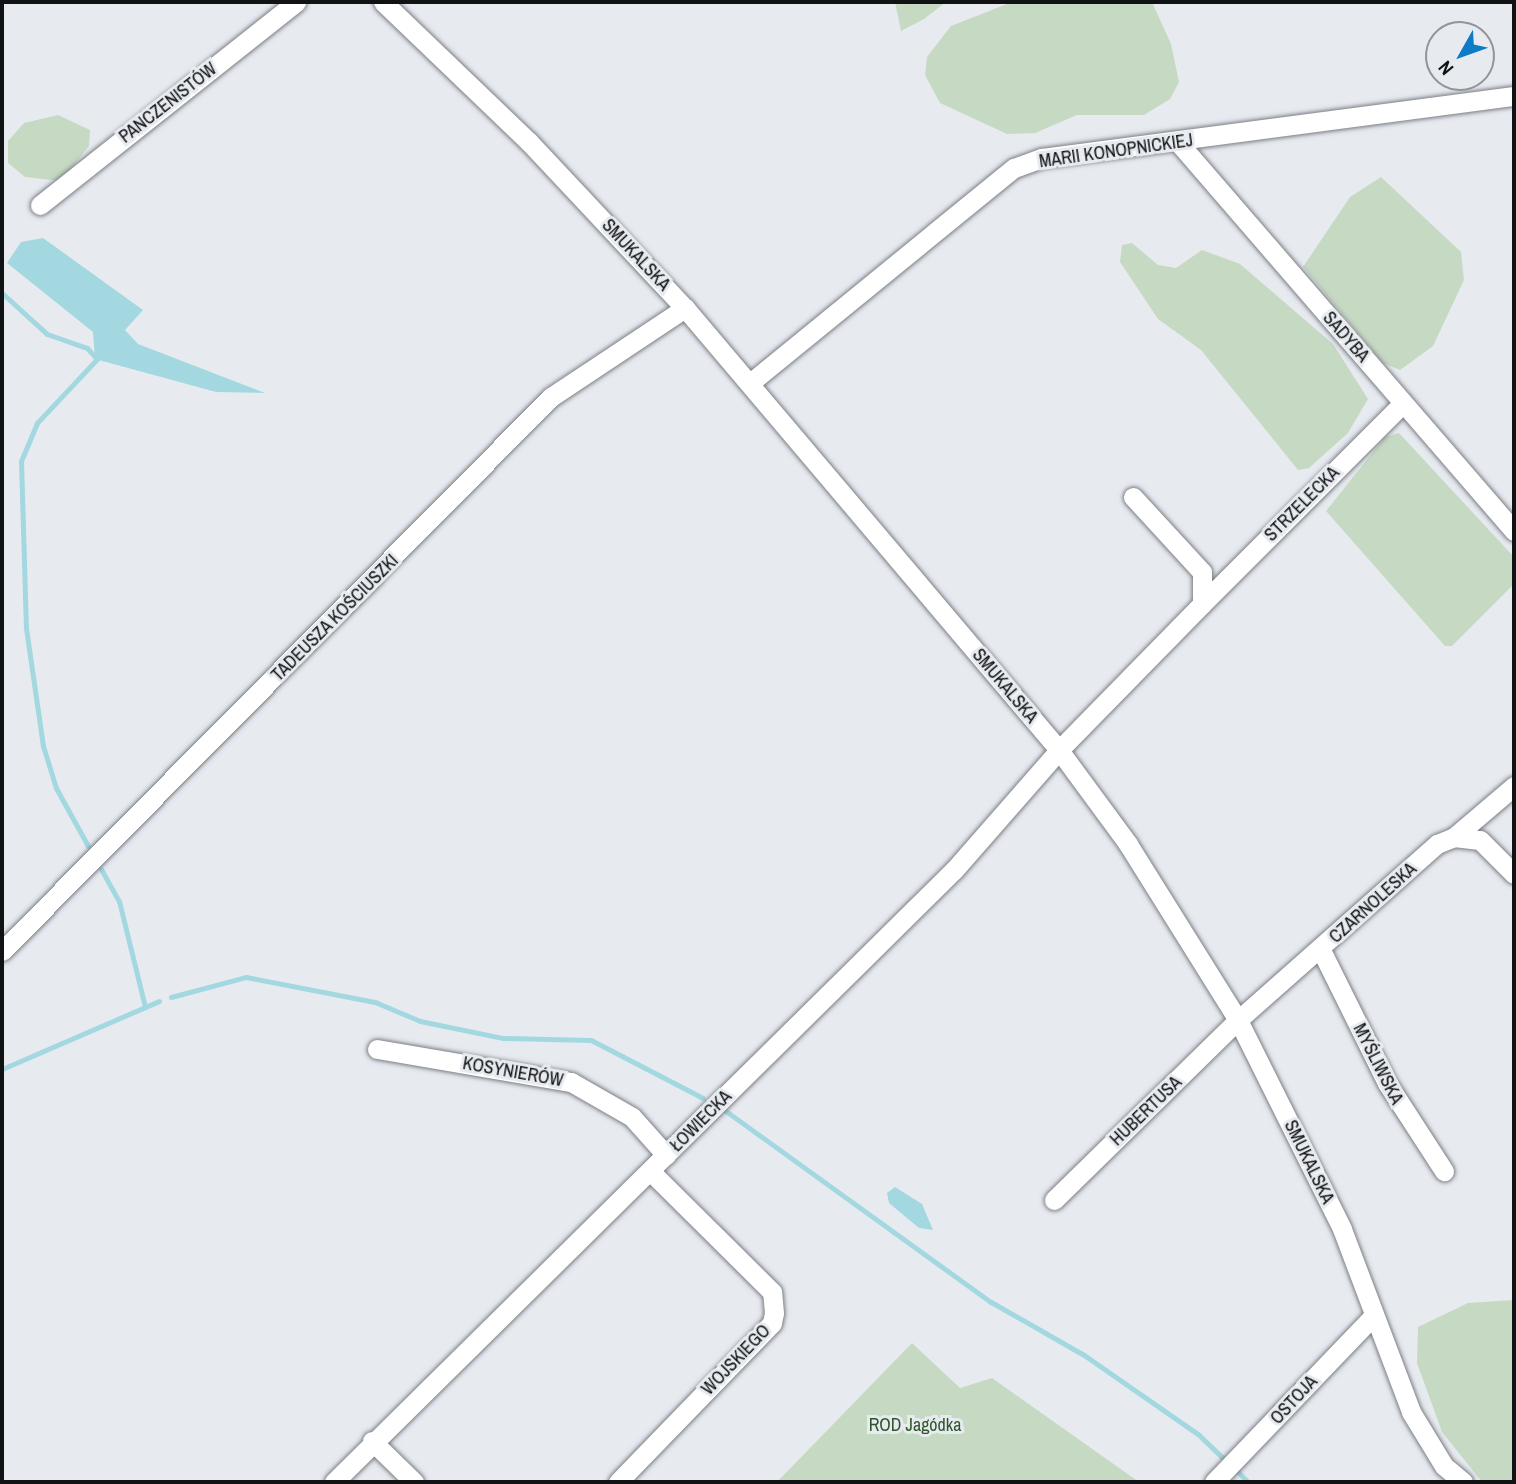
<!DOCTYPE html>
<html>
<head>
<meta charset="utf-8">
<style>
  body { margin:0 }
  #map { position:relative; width:1516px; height:1484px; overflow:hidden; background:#e7ebf0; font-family:"Archivo Narrow",sans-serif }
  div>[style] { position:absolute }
  .green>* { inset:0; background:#c6d9c3 }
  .water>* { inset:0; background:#a3d8e0 }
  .stream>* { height:5px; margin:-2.5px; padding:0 2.5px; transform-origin:2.5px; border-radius:2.5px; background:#a3d8e0 }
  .roads { filter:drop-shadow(0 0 2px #7b7f84) drop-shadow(0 0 2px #7b7f84) }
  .street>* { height:19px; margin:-9.5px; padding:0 9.5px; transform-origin:9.5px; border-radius:9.5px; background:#fff }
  span { translate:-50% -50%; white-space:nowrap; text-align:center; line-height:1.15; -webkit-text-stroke:6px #e7ebf0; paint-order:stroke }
  .street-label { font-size:18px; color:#111214 }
  .park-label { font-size:18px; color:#2e5629 }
  .frame { position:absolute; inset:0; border:4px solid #111214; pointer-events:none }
  .north { position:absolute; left:1425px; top:21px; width:70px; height:70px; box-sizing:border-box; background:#e7ebf0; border:2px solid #919498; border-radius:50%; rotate:230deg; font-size:19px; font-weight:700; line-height:28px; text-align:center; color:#111214 }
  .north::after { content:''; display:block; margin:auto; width:24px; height:32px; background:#0d7bc5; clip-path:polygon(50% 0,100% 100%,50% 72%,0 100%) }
</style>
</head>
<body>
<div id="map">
  <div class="green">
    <div style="clip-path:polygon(946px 2px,924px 19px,901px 31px,895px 2px)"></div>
    <div style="clip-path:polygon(1012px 2px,1152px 2px,1171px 44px,1179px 82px,1170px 99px,1144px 115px,1077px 115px,1035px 133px,1007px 134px,940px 103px,925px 75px,927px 57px,951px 26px)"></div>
    <div style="clip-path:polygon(58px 115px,90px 130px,89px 146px,61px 181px,25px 177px,8px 163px,8px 141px,24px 123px)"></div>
    <div style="clip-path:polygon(1381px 177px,1461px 252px,1464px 280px,1433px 346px,1400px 370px,1383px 363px,1303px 267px,1350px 197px)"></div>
    <div style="clip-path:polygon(1132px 243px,1158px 265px,1176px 268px,1202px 250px,1240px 264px,1333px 344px,1368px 399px,1348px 433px,1309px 468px,1298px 470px,1201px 350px,1158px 319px,1120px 262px,1122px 245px)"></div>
    <div style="clip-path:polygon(1399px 433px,1514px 557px,1514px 584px,1452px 646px,1445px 646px,1326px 511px,1385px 437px)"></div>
    <div style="clip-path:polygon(1514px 1300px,1514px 1482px,1482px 1482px,1442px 1432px,1417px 1363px,1418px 1327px,1468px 1303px)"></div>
    <div style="clip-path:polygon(912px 1343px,960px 1388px,992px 1378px,1139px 1482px,777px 1482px)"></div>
  </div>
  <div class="water">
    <div style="clip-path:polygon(43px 238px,143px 310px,125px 330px,138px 344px,265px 393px,216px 392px,95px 359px,93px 332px,7px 263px,21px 242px)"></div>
    <div style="clip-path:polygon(895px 1187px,922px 1204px,933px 1230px,919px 1228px,889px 1203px,887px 1193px)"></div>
  </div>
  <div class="stream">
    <div style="left:2px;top:293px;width:61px;rotate:42.3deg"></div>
    <div style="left:47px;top:334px;width:42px;rotate:19.3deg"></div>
    <div style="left:87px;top:348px;width:15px;rotate:48deg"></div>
    <div style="left:97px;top:359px;width:88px;rotate:133.2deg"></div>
    <div style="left:37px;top:423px;width:41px;rotate:112.8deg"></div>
    <div style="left:21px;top:461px;width:167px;rotate:88.3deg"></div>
    <div style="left:26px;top:628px;width:119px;rotate:81.8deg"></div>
    <div style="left:43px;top:746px;width:44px;rotate:72.8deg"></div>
    <div style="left:56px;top:788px;width:66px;rotate:61.1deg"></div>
    <div style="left:101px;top:869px;width:37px;rotate:61deg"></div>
    <div style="left:119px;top:901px;width:109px;rotate:76.2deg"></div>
    <div style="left:171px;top:997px;width:78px;rotate:-14.9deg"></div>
    <div style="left:246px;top:977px;width:131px;rotate:11deg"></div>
    <div style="left:375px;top:1002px;width:49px;rotate:22.9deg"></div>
    <div style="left:420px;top:1021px;width:85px;rotate:11.6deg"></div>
    <div style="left:503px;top:1038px;width:88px;rotate:1.3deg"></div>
    <div style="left:591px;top:1040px;width:126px;rotate:27.4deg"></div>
    <div style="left:2px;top:1069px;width:171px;rotate:-23.4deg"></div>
    <div style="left:723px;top:1109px;width:330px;rotate:35.8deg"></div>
    <div style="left:991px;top:1302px;width:107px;rotate:29.7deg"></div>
    <div style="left:1084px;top:1355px;width:140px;rotate:34.8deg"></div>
    <div style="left:1199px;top:1435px;width:39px;rotate:44deg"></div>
    <div style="left:1238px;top:1472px;width:14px;rotate:45deg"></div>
  </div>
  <div class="roads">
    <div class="street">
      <div style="left:383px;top:2px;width:202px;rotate:43.8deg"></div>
      <div style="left:529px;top:142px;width:228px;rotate:46.8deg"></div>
      <div style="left:685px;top:308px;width:579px;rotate:49.76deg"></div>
      <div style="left:1059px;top:750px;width:117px;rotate:53.7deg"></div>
      <div style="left:1128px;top:844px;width:208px;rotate:58deg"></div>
      <div style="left:1238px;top:1020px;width:233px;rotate:63.5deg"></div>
      <div style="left:1342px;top:1229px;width:196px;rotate:69.3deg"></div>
      <div style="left:1411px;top:1412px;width:63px;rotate:58.6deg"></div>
      <div style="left:1444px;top:1466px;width:25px;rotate:40deg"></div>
      <div style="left:1178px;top:142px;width:514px;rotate:49.18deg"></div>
      <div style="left:40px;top:205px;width:327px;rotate:-38.4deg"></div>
      <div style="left:750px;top:383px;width:340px;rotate:-39.2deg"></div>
      <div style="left:1014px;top:168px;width:30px;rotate:-20deg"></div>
      <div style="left:1042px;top:158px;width:476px;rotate:-7.5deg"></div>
      <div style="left:1202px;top:604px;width:284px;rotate:-45deg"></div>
      <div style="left:1454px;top:837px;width:79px;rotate:-40.4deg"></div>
      <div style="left:1321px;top:950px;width:148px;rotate:63.6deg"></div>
      <div style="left:1387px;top:1083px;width:105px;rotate:57.1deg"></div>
      <div style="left:2px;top:951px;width:780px;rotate:-45.26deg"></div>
      <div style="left:551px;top:397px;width:161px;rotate:-33.6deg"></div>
      <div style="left:377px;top:1049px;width:197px;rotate:9.7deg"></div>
      <div style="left:571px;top:1082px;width:70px;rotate:29.8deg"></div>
      <div style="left:632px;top:1117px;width:51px;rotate:48.2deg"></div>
      <div style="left:1054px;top:1200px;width:257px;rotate:-44.4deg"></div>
      <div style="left:1238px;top:1020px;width:266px;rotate:-41.5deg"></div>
      <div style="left:1437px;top:844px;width:18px;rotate:-22deg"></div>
      <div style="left:1454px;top:837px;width:26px;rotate:7deg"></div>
      <div style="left:1480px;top:840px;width:48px;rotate:45deg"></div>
      <div style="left:372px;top:1441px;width:59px;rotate:44.3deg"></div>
      <div style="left:334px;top:1482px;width:871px;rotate:-44.63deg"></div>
      <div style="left:954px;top:870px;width:159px;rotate:-48.8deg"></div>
      <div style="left:1059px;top:750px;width:204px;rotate:-45.6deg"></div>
      <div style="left:1202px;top:604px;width:32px;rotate:-90deg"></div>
      <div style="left:1202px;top:572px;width:102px;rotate:-132.6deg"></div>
      <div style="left:618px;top:1482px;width:221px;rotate:-45.9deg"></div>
      <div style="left:772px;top:1323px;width:10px;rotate:-79deg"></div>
      <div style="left:774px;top:1313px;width:21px;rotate:-95deg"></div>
      <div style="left:772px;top:1292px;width:170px;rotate:-135.2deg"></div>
      <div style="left:1214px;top:1482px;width:230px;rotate:-46.2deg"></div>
    </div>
  </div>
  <div class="street-label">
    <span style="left:168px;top:103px;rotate:-38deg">PANCZENISTÓW</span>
    <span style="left:1116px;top:151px;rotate:-8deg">MARII KONOPNICKIEJ</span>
    <span style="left:636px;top:255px;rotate:47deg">SMUKALSKA</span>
    <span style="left:1346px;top:337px;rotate:49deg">SADYBA</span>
    <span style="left:1302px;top:504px;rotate:-45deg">STRZELECKA</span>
    <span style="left:335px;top:618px;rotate:-45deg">TADEUSZA KOŚCIUSZKI</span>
    <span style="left:1005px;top:686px;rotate:50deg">SMUKALSKA</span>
    <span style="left:1373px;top:903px;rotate:-42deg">CZARNOLESKA</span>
    <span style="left:1378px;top:1064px;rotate:63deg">MYŚLIWSKA</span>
    <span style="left:513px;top:1072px;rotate:10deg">KOSYNIERÓW</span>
    <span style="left:1146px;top:1111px;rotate:-44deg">HUBERTUSA</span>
    <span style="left:701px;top:1121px;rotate:-45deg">ŁOWIECKA</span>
    <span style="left:1309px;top:1162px;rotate:64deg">SMUKALSKA</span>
    <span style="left:736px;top:1360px;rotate:-46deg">WOJSKIEGO</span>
    <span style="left:1294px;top:1400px;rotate:-47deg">OSTOJA</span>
  </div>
  <div class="park-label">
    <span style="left:915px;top:1425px">ROD Jagódka</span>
  </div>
  <div class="frame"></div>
  <div class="north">N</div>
</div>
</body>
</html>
